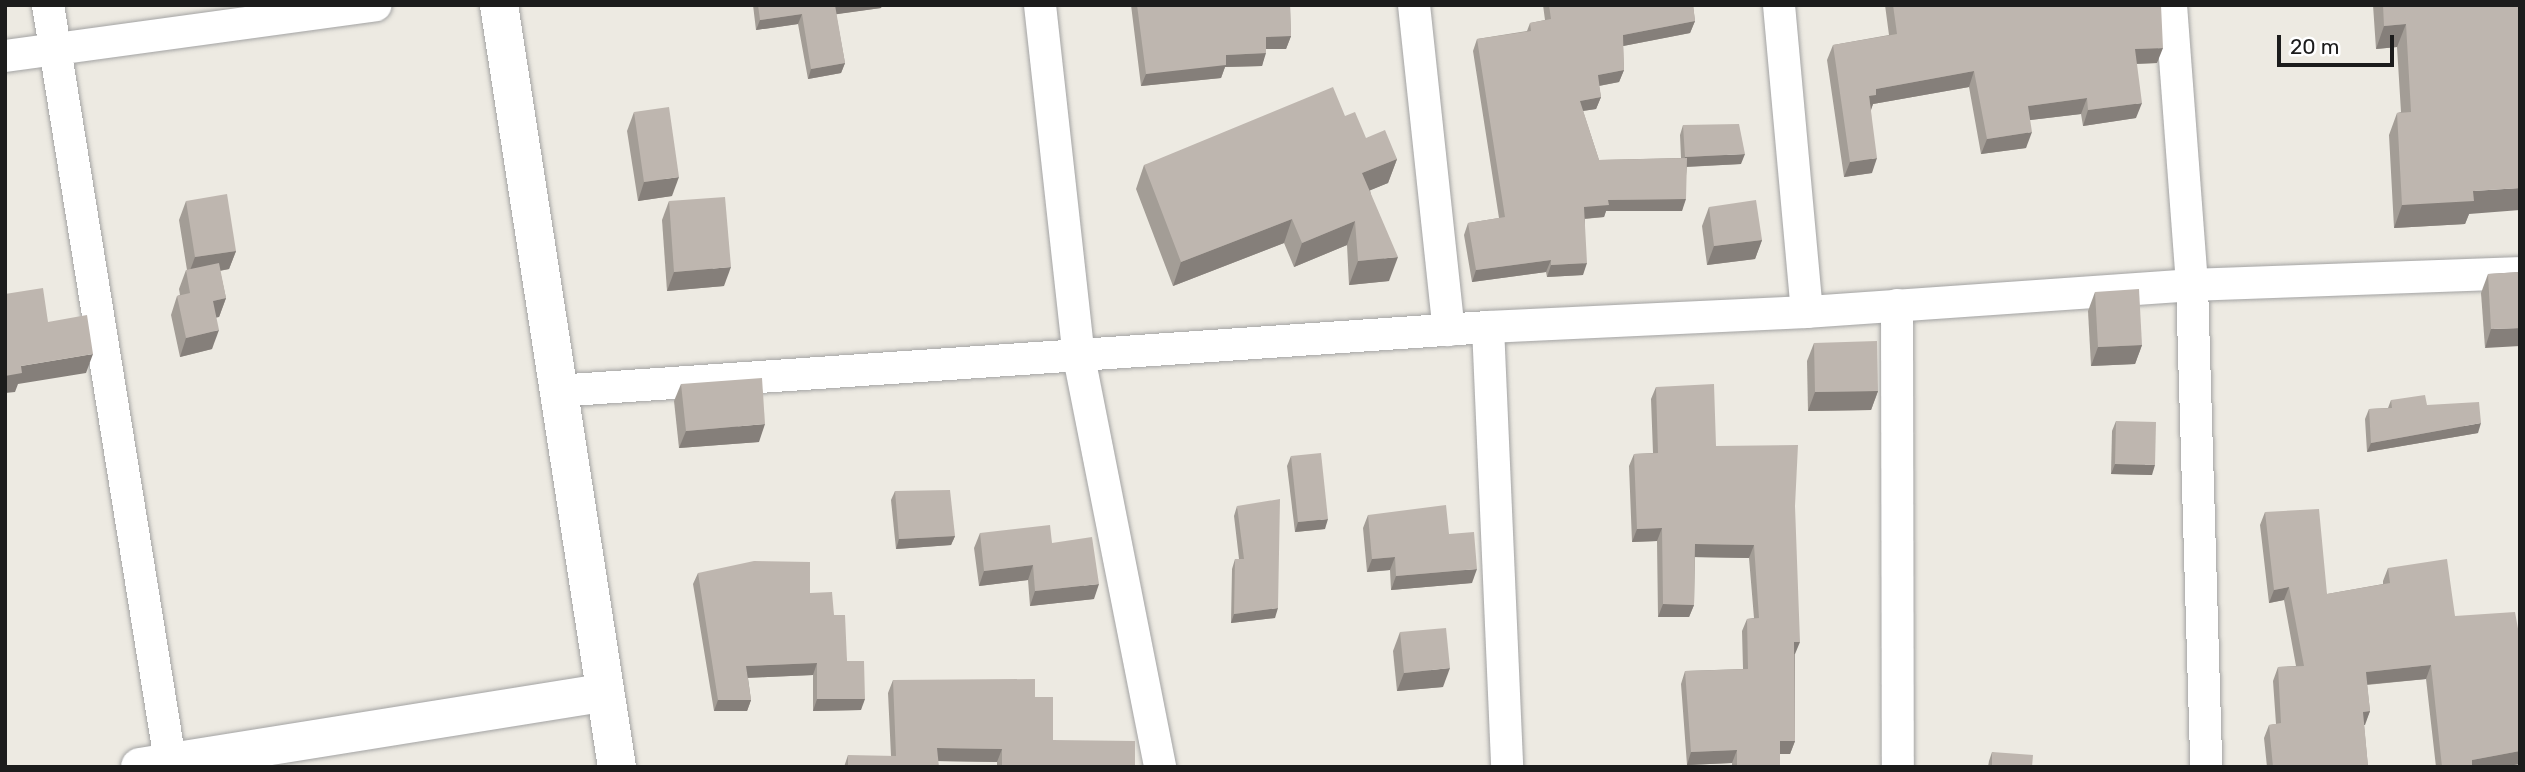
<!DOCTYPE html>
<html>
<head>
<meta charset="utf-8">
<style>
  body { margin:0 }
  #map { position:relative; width:2525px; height:772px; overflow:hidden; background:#edeae2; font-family:Rubik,sans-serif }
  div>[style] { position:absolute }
  .roads { filter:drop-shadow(0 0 2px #a3a3a3) drop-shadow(0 0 2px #a3a3a3) }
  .minor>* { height:32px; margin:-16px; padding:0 16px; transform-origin:16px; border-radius:16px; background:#fff }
  .tertiary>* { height:38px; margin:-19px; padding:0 19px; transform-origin:19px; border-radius:19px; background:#fff }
  .wall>* { inset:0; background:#a39d96 }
  .shaded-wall>* { inset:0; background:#857f7a }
  .building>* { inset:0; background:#beb6af }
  span { translate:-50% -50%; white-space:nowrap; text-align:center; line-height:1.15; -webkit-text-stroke:5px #fff; paint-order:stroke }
  .frame { position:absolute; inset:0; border:7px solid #1c1c1c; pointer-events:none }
  .scale { position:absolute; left:2277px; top:35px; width:117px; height:32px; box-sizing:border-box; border:4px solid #1c1c1c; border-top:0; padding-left:9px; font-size:21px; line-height:24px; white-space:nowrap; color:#1c1c1c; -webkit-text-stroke:5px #fff; paint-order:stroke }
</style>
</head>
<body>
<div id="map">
  <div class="roads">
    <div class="minor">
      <div style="left:48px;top:5px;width:772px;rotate:80.83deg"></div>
      <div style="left:1040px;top:5px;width:354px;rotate:83.7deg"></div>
      <div style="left:1079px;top:357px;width:418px;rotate:78.8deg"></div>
      <div style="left:1414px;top:5px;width:327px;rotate:83.9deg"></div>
      <div style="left:1779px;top:5px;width:308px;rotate:84.8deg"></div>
      <div style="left:2171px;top:5px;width:281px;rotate:85.7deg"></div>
      <div style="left:2192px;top:285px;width:482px;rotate:88.3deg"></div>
      <div style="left:5px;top:56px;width:374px;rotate:-7.8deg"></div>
      <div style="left:1897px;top:305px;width:462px;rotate:89.9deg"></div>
      <div style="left:1488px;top:327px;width:440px;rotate:87.5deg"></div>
      <div style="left:556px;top:391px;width:934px;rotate:-3.93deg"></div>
      <div style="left:1488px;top:327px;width:319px;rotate:-2.7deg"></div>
      <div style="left:1807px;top:312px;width:386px;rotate:-4deg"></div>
      <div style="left:2192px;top:285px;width:328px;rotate:-2.1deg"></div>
    </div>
    <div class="tertiary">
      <div style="left:499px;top:5px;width:771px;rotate:81.2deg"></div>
      <div style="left:140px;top:767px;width:469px;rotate:-9.1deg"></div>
    </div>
  </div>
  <div class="wall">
    <div style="clip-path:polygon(753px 5px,882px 5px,881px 8px,836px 14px,845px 63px,841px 73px,808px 79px,798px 24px,756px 30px)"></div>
    <div style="clip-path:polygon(1131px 5px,1290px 5px,1291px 36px,1286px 49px,1266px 49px,1262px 66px,1225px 67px,1221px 78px,1141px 86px)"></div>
    <div style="clip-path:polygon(1543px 5px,1693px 5px,1695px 21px,1690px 33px,1623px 46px,1624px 70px,1619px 82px,1599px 86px,1601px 97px,1596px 109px,1583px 111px,1599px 160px,1681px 158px,1680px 135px,1683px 125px,1741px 164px,1687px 167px,1682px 211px,1606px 211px,1604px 217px,1585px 219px,1583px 275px,1547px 277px,1546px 272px,1472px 282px,1464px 235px,1468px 223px,1499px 218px,1473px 51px,1477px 39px,1527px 31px,1530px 23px,1545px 20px)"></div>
    <div style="clip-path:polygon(1885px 5px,2161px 5px,2157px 63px,2137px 64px,2136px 118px,2083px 126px,2081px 114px,2030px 120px,2026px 148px,1981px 154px,1969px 87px,1873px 104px,1871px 109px,1872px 173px,1844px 177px,1827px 60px,1833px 45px,1889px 35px)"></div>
    <div style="clip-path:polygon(2373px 5px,2520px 5px,2469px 214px,2465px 224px,2394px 228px,2389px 135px,2397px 113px,2401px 112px,2397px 47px,2376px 49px)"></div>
    <div style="clip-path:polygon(634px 112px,672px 196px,638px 201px,627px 131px)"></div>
    <div style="clip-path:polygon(1366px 138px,1397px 159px,1388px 183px,1370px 190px,1389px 281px,1349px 285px,1347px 245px,1294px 267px,1284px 243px,1173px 286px,1136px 189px,1144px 165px)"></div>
    <div style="clip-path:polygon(186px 201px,236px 251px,229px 269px,220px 271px,226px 298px,219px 317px,216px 317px,212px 349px,180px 357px,171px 315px,177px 296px,180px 295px,179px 289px,186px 270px,187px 270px,179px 220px)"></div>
    <div style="clip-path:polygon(669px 201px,724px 286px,667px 291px,662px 220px)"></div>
    <div style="clip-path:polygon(1709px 207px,1762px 240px,1755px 259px,1707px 265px,1702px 226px)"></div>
    <div style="clip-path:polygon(2520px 272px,2485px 348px,2481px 293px,2488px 274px)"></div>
    <div style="clip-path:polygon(2095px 292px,2142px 345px,2135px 364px,2091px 366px,2088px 311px)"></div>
    <div style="clip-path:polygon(1814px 343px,1878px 391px,1871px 410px,1808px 411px,1807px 361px)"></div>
    <div style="clip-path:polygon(681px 384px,759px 442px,679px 448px,674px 401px)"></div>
    <div style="clip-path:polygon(1656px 387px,1716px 446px,1795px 506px,1795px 741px,1790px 754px,1780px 754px,1780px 767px,1732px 767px,1732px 763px,1687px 765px,1681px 684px,1685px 671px,1743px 669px,1742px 631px,1747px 619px,1754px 618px,1749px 558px,1695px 557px,1694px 605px,1689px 617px,1658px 617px,1657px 541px,1632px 542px,1629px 466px,1634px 454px,1653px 453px,1651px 399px)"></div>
    <div style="clip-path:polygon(2391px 400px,2427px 405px,2478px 433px,2367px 452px,2365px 419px,2369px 409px,2388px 408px)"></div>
    <div style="clip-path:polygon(2116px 421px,2152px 475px,2111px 474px,2112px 431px)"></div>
    <div style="clip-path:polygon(1291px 456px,1325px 529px,1295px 532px,1287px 466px)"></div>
    <div style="clip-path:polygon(895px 491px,955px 536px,951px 545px,896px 549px,891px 500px)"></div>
    <div style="clip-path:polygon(1237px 506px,1275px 618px,1231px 623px,1232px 569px,1235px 559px,1239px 559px,1234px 516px)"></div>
    <div style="clip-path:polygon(2265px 512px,2327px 594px,2383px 584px,2383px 581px,2388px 568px,2455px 616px,2520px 640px,2520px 764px,2502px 767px,2436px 767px,2426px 679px,2367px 685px,2370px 711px,2364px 725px,2368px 767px,2267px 767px,2264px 738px,2269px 725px,2276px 724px,2273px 681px,2278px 667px,2296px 666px,2284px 600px,2269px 603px,2260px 525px)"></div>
    <div style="clip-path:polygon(1368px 515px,1449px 534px,1472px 583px,1391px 590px,1390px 570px,1367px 572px,1363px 528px)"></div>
    <div style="clip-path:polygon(980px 533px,1052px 543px,1094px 599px,1030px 606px,1028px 580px,979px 586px,974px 548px)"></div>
    <div style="clip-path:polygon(698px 573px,810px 593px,834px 615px,861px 710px,813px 711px,813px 675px,748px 678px,751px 700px,747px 711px,714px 711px,693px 584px)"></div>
    <div style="clip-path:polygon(1400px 632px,1443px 687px,1397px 691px,1393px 651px)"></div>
    <div style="clip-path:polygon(893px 680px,1035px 697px,1053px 740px,1135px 767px,997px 767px,997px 762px,938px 761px,891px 756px,888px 693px)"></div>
    <div style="clip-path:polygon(1992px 752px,2032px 767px,1988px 767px,1989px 761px)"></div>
    <div style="clip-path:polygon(848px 755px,848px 767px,844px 767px)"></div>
  </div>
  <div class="shaded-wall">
    <div style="clip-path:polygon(835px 5px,882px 5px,881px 8px,831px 15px)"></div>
    <div style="clip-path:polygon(802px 14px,798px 24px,756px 30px,760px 20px)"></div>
    <div style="clip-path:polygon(1695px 21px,1690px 33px,1618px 47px,1623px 35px)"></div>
    <div style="clip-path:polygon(2406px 24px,2397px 47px,2376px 49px,2384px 26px)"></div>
    <div style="clip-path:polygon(1291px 36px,1286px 49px,1261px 49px,1266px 37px)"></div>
    <div style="clip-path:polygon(2163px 48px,2157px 63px,2129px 64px,2135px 49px)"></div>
    <div style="clip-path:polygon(1266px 53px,1262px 66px,1225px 67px,1221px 78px,1141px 86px,1146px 74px,1226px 55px)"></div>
    <div style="clip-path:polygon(845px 63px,841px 73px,808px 79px,811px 69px)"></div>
    <div style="clip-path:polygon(1624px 70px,1619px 82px,1593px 87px,1598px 75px)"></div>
    <div style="clip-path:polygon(1974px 71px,1969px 87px,1873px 104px,1871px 110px,1869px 96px,1876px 89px)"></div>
    <div style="clip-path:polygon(1601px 97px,1596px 109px,1575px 112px,1580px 101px)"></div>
    <div style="clip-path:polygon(2087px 98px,2081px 114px,2022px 121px,2028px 106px)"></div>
    <div style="clip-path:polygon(2142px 103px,2136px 118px,2083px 126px,2088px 110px)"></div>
    <div style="clip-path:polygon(2032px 132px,2026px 148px,1981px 154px,1987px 139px)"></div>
    <div style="clip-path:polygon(1745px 154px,1741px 164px,1681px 167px,1685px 157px)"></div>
    <div style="clip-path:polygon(1877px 158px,1872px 173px,1844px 177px,1850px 162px)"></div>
    <div style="clip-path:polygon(1397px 159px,1388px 183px,1354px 197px,1362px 173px)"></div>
    <div style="clip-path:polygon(679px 177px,672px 196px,638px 201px,644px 182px)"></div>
    <div style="clip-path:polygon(2520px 188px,2520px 210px,2469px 214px,2465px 224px,2394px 228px,2402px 205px,2473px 191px)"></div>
    <div style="clip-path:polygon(1686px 199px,1682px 211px,1606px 211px,1604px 217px,1580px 219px,1584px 207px,1608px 200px)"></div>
    <div style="clip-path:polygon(1292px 219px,1284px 243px,1173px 286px,1181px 262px)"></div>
    <div style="clip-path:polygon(1355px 221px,1347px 245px,1294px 267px,1302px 243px)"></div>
    <div style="clip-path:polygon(1762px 240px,1755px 259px,1707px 265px,1714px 246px)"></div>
    <div style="clip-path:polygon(236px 251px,229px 269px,188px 276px,195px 257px)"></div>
    <div style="clip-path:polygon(1398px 257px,1389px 281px,1349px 285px,1358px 261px)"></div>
    <div style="clip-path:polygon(1551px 260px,1546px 272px,1472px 282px,1476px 270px)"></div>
    <div style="clip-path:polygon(1587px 263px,1583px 275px,1547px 277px,1551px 265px)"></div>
    <div style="clip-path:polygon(731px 267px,724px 286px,667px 291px,674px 272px)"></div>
    <div style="clip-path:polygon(226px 298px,219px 317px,206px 320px,213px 301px)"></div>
    <div style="clip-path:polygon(2520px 328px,2520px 346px,2485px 348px,2491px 329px)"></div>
    <div style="clip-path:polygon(219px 330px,212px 349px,180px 357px,186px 338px)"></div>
    <div style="clip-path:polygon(2142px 345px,2135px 364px,2091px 366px,2098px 347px)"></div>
    <div style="clip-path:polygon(93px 354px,86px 373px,18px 384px,15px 392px,5px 393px,5px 376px,21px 366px)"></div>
    <div style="clip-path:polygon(1878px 391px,1871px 410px,1808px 411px,1815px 392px)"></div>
    <div style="clip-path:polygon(2481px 423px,2478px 433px,2367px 452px,2371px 443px)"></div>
    <div style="clip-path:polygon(765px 424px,759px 442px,679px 448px,686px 431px)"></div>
    <div style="clip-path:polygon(2115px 464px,2155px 465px,2152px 475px,2111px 474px)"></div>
    <div style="clip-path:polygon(1328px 519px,1325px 529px,1295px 532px,1298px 522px)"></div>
    <div style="clip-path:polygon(1662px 528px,1657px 541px,1632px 542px,1637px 529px)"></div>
    <div style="clip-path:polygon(955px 536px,951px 545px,896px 549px,899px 539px)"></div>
    <div style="clip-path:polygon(1695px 544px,1754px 545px,1749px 558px,1690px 557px)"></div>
    <div style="clip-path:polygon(1395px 557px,1390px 570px,1367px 572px,1372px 559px)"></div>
    <div style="clip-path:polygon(1033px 565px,1028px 580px,979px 586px,984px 571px)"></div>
    <div style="clip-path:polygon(1477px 569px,1472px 583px,1391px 590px,1396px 576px)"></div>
    <div style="clip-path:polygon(1099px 584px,1094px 599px,1030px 606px,1035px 591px)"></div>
    <div style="clip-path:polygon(2289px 587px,2284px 600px,2269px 603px,2274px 590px)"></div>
    <div style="clip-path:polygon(1663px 604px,1694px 605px,1689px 617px,1658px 617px)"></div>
    <div style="clip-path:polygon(1278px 608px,1275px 618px,1231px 623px,1234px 614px)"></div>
    <div style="clip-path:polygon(1794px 642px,1800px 642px,1795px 654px,1789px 655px)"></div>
    <div style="clip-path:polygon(817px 663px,813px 675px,742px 678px,746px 666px)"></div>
    <div style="clip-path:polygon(2431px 665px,2426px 679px,2361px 685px,2366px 672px)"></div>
    <div style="clip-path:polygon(1450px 668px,1443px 687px,1397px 691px,1404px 673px)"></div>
    <div style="clip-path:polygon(817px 699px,865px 699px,861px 710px,813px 711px)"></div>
    <div style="clip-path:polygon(718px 700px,751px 700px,747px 711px,714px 711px)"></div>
    <div style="clip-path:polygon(2370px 711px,2365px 725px,2358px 725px,2363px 712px)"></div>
    <div style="clip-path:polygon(1780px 741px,1795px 741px,1790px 754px,1775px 754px)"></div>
    <div style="clip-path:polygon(937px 748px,1002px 749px,997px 762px,933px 761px)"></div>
    <div style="clip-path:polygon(1737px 750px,1732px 763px,1687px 765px,1691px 752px)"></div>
    <div style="clip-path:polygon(2520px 751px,2520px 764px,2502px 767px,2469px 767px,2472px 760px)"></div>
  </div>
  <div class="building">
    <div style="clip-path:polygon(758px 5px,835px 5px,845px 63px,811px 69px,802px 14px,760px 20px)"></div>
    <div style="clip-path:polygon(1137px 5px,1290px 5px,1291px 36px,1266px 37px,1266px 53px,1226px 55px,1226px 65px,1146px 74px)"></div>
    <div style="clip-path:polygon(1549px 5px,1693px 5px,1695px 21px,1623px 35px,1624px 70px,1598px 75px,1601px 97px,1580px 101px,1599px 160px,1687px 158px,1686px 199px,1608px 200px,1609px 205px,1584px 207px,1587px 263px,1551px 265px,1551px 260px,1476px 270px,1468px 223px,1505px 217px,1477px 39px,1531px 31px,1530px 23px,1551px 19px)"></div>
    <div style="clip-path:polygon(1893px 5px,2161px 5px,2163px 48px,2135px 49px,2142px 103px,2088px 110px,2087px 98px,2028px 106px,2032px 132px,1987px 139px,1974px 71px,1876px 89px,1876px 95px,1869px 96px,1877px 158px,1850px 162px,1833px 45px,1897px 34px)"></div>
    <div style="clip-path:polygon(2383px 5px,2520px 5px,2520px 188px,2473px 191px,2474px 201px,2402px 205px,2397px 113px,2411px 112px,2406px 24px,2384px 26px)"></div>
    <div style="clip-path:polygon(1333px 87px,1345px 116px,1355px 112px,1366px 138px,1385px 130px,1397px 159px,1362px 173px,1398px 257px,1358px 261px,1355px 221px,1302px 243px,1292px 219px,1181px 262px,1144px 165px)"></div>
    <div style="clip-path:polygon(669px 107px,679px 177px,644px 182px,634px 112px)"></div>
    <div style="clip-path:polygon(1739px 124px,1745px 154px,1685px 157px,1683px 125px)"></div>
    <div style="clip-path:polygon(227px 194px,236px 251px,195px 257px,186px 201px)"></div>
    <div style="clip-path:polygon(725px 197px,731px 267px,674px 272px,669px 201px)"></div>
    <div style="clip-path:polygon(1756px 200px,1762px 240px,1714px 246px,1709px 207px)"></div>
    <div style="clip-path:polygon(219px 263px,226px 298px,213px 301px,219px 330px,186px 338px,177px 296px,190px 293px,186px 270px)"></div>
    <div style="clip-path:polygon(2520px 272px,2520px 328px,2491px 329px,2488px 274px)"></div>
    <div style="clip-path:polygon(43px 288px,48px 322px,87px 315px,93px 354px,21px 366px,22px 373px,5px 376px,5px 294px)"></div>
    <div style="clip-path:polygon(2139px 289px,2142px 345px,2098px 347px,2095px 292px)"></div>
    <div style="clip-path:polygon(1877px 341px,1878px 391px,1815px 392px,1814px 343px)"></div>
    <div style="clip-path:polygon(762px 378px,765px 424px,686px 431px,681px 384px)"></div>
    <div style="clip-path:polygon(1714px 384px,1716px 446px,1798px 445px,1795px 506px,1800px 642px,1794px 642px,1795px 741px,1780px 741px,1780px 767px,1737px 767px,1737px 750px,1691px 752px,1685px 671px,1748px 669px,1747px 619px,1759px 618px,1754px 545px,1695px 544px,1694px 605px,1663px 604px,1662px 528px,1637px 529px,1634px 454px,1658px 453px,1656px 387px)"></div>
    <div style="clip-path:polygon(2425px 395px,2427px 405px,2479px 402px,2481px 423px,2371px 443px,2369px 409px,2392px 408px,2391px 400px)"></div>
    <div style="clip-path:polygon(2116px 421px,2156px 422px,2155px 465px,2115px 464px)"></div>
    <div style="clip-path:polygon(1321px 453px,1328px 519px,1298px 522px,1291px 456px)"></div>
    <div style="clip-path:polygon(950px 490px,955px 536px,899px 539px,895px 491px)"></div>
    <div style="clip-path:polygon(1280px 499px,1278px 608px,1234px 614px,1235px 559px,1244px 559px,1237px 506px)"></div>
    <div style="clip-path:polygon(1446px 505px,1449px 534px,1474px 532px,1477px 569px,1396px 576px,1395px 557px,1372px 559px,1368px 515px)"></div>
    <div style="clip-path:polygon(2319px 509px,2327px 594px,2390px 583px,2388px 568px,2447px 559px,2455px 616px,2515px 612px,2520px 640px,2520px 751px,2472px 760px,2472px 767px,2442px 767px,2431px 665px,2366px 672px,2370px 711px,2363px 712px,2368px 766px,2357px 767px,2273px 767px,2269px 725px,2281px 723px,2278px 667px,2304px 666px,2289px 587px,2274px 590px,2265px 512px)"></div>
    <div style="clip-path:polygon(1050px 525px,1052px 543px,1092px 537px,1099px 584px,1035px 591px,1033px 565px,984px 571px,980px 533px)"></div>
    <div style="clip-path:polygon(754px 561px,810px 562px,810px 593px,832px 592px,834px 615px,845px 615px,847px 661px,864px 661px,865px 699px,817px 699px,817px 663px,746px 666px,751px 700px,718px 700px,698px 573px)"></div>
    <div style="clip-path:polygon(1446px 628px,1450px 668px,1404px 673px,1400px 632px)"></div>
    <div style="clip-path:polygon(1035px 679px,1035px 697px,1053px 697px,1053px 740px,1135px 741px,1135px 767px,1002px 767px,1002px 749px,937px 748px,939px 767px,848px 767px,848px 755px,896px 756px,893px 680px)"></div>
    <div style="clip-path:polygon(1992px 752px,2033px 755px,2032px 767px,1992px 767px)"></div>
  </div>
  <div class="frame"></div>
  <div class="scale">20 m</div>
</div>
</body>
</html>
